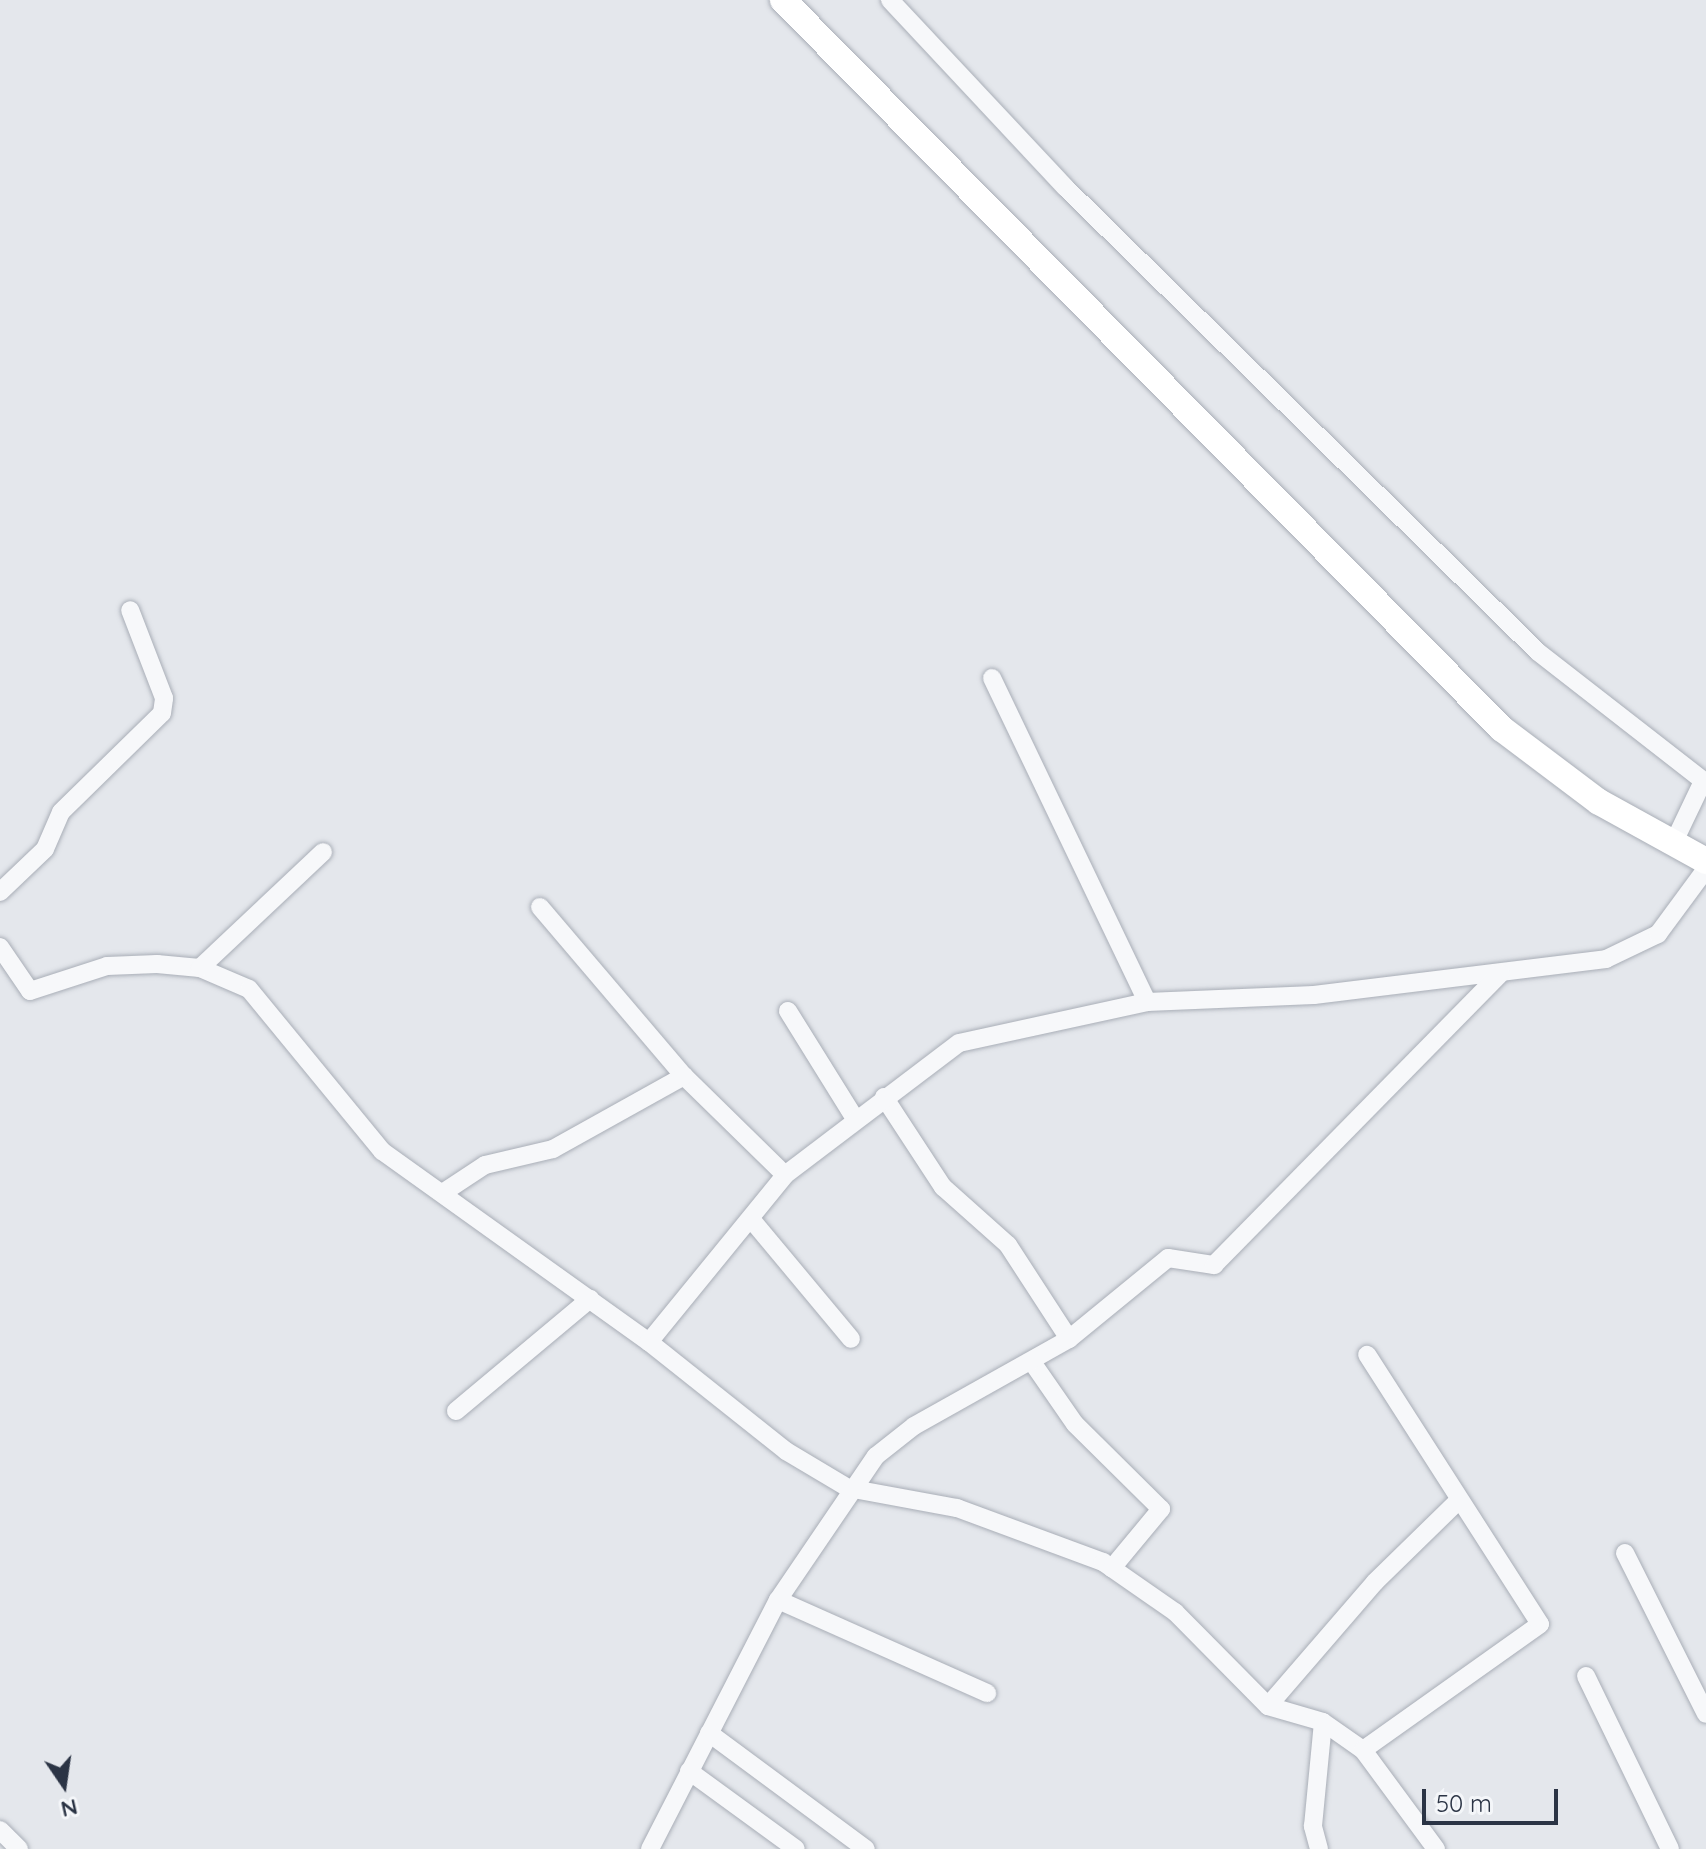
<!DOCTYPE html>
<html>
<head>
<meta charset="utf-8">
<style>
  body { margin:0 }
  #map { position:relative; width:1706px; height:1849px; overflow:hidden; background:#e4e7ec; font-family:Quicksand,sans-serif }
  div>[style] { position:absolute }
  .roads { filter:drop-shadow(0 0 2px #a9aeb7) drop-shadow(0 0 2px #a9aeb7) }
  .street>* { height:18px; margin:-9px; padding:0 9px; transform-origin:9px; border-radius:9px; background:#f7f8fa }
  .secondary>* { height:26px; margin:-13px; padding:0 13px; transform-origin:13px; border-radius:13px; background:#fff }
  span { translate:-50% -50%; white-space:nowrap; text-align:center; line-height:1.15; -webkit-text-stroke:7px #f4f6f9; paint-order:stroke }
  .north { position:absolute; left:24px; top:1745px; width:80px; height:80px; -webkit-text-stroke:6px #f4f6f9; paint-order:stroke; rotate:167deg; font-size:22px; font-weight:700; line-height:32px; text-align:center; color:#2b3445 }
  .north::after { content:''; display:block; margin:auto; width:28px; height:36px; background:#2b3445; clip-path:polygon(50% 0,100% 100%,50% 72%,0 100%) }
  .scale { position:absolute; left:1422px; top:1789px; width:136px; height:36px; box-sizing:border-box; border:4px solid #2b3445; border-top:0; padding-left:10px; font-size:24px; line-height:28px; white-space:nowrap; color:#2b3445; -webkit-text-stroke:6px #f4f6f9; paint-order:stroke }
</style>
</head>
<body>
<div id="map">
  <div class="roads">
    <div class="street">
      <div style="left:890px;top:0;width:256px;rotate:46.9deg"></div>
      <div style="left:1065px;top:187px;width:663px;rotate:44.51deg"></div>
      <div style="left:1538px;top:652px;width:213px;rotate:37.9deg"></div>
      <div style="left:992px;top:678px;width:359px;rotate:64.4deg"></div>
      <div style="left:1673px;top:844px;width:70px;rotate:-64.5deg"></div>
      <div style="left:0;top:892px;width:62px;rotate:-43.7deg"></div>
      <div style="left:45px;top:849px;width:40px;rotate:-66.6deg"></div>
      <div style="left:61px;top:812px;width:141px;rotate:-44.4deg"></div>
      <div style="left:162px;top:713px;width:15px;rotate:-82deg"></div>
      <div style="left:164px;top:698px;width:94px;rotate:-111.1deg"></div>
      <div style="left:540px;top:907px;width:222px;rotate:49.6deg"></div>
      <div style="left:684px;top:1076px;width:141px;rotate:44.4deg"></div>
      <div style="left:0;top:947px;width:53px;rotate:55.7deg"></div>
      <div style="left:30px;top:991px;width:81px;rotate:-18deg"></div>
      <div style="left:107px;top:966px;width:50px;rotate:-2.3deg"></div>
      <div style="left:157px;top:964px;width:43px;rotate:5.3deg"></div>
      <div style="left:200px;top:968px;width:53px;rotate:23.2deg"></div>
      <div style="left:249px;top:989px;width:210px;rotate:50.6deg"></div>
      <div style="left:382px;top:1151px;width:328px;rotate:35.6deg"></div>
      <div style="left:649px;top:1342px;width:175px;rotate:38.5deg"></div>
      <div style="left:786px;top:1451px;width:72px;rotate:30.8deg"></div>
      <div style="left:848px;top:1488px;width:111px;rotate:10.4deg"></div>
      <div style="left:957px;top:1508px;width:156px;rotate:20.3deg"></div>
      <div style="left:1103px;top:1562px;width:88px;rotate:34.8deg"></div>
      <div style="left:1175px;top:1612px;width:132px;rotate:45.3deg"></div>
      <div style="left:1268px;top:1706px;width:57px;rotate:16.2deg"></div>
      <div style="left:1323px;top:1722px;width:49px;rotate:35deg"></div>
      <div style="left:1363px;top:1750px;width:123px;rotate:53.6deg"></div>
      <div style="left:200px;top:968px;width:169px;rotate:-43.3deg"></div>
      <div style="left:788px;top:1011px;width:125px;rotate:58.1deg"></div>
      <div style="left:884px;top:1097px;width:108px;rotate:56.8deg"></div>
      <div style="left:943px;top:1187px;width:87px;rotate:41.7deg"></div>
      <div style="left:1008px;top:1245px;width:112px;rotate:57deg"></div>
      <div style="left:444px;top:1192px;width:49px;rotate:-33.4deg"></div>
      <div style="left:485px;top:1165px;width:70px;rotate:-13.2deg"></div>
      <div style="left:553px;top:1149px;width:150px;rotate:-29.1deg"></div>
      <div style="left:751px;top:1219px;width:156px;rotate:50.2deg"></div>
      <div style="left:649px;top:1342px;width:215px;rotate:-50.8deg"></div>
      <div style="left:785px;top:1175px;width:218px;rotate:-37.2deg"></div>
      <div style="left:959px;top:1043px;width:192px;rotate:-12.3deg"></div>
      <div style="left:1147px;top:1002px;width:167px;rotate:-2.4deg"></div>
      <div style="left:1314px;top:995px;width:294px;rotate:-7deg"></div>
      <div style="left:1606px;top:959px;width:58px;rotate:-25.7deg"></div>
      <div style="left:1658px;top:934px;width:81px;rotate:-53.6deg"></div>
      <div style="left:1032px;top:1362px;width:75px;rotate:55.3deg"></div>
      <div style="left:1075px;top:1424px;width:121px;rotate:44.7deg"></div>
      <div style="left:1161px;top:1509px;width:77px;rotate:129.7deg"></div>
      <div style="left:456px;top:1411px;width:175px;rotate:-39.9deg"></div>
      <div style="left:1625px;top:1553px;width:180px;rotate:63.3deg"></div>
      <div style="left:778px;top:1600px;width:229px;rotate:24deg"></div>
      <div style="left:1586px;top:1676px;width:192px;rotate:64.1deg"></div>
      <div style="left:1268px;top:1706px;width:164px;rotate:-49.2deg"></div>
      <div style="left:1375px;top:1582px;width:117px;rotate:-44.3deg"></div>
      <div style="left:709px;top:1733px;width:195px;rotate:36.5deg"></div>
      <div style="left:1363px;top:1750px;width:217px;rotate:-35.4deg"></div>
      <div style="left:1540px;top:1624px;width:320px;rotate:-122.7deg"></div>
      <div style="left:689px;top:1771px;width:132px;rotate:36.1deg"></div>
      <div style="left:0;top:1830px;width:27px;rotate:45deg"></div>
      <div style="left:650px;top:1849px;width:280px;rotate:-62.8deg"></div>
      <div style="left:778px;top:1600px;width:174px;rotate:-55.8deg"></div>
      <div style="left:876px;top:1456px;width:48px;rotate:-38.3deg"></div>
      <div style="left:914px;top:1426px;width:178px;rotate:-29.3deg"></div>
      <div style="left:1069px;top:1339px;width:128px;rotate:-39.3deg"></div>
      <div style="left:1168px;top:1258px;width:47px;rotate:8.7deg"></div>
      <div style="left:1214px;top:1265px;width:409px;rotate:-45.5deg"></div>
      <div style="left:1319px;top:1849px;width:24px;rotate:-105deg"></div>
      <div style="left:1313px;top:1826px;width:104px;rotate:-84.5deg"></div>
    </div>
    <div class="secondary">
      <div style="left:783px;top:0;width:1024px;rotate:45.4deg"></div>
      <div style="left:1502px;top:729px;width:121px;rotate:37deg"></div>
      <div style="left:1599px;top:802px;width:122px;rotate:28.9deg"></div>
    </div>
  </div>
  <div class="north">N</div>
  <div class="scale">50 m</div>
</div>
</body>
</html>
